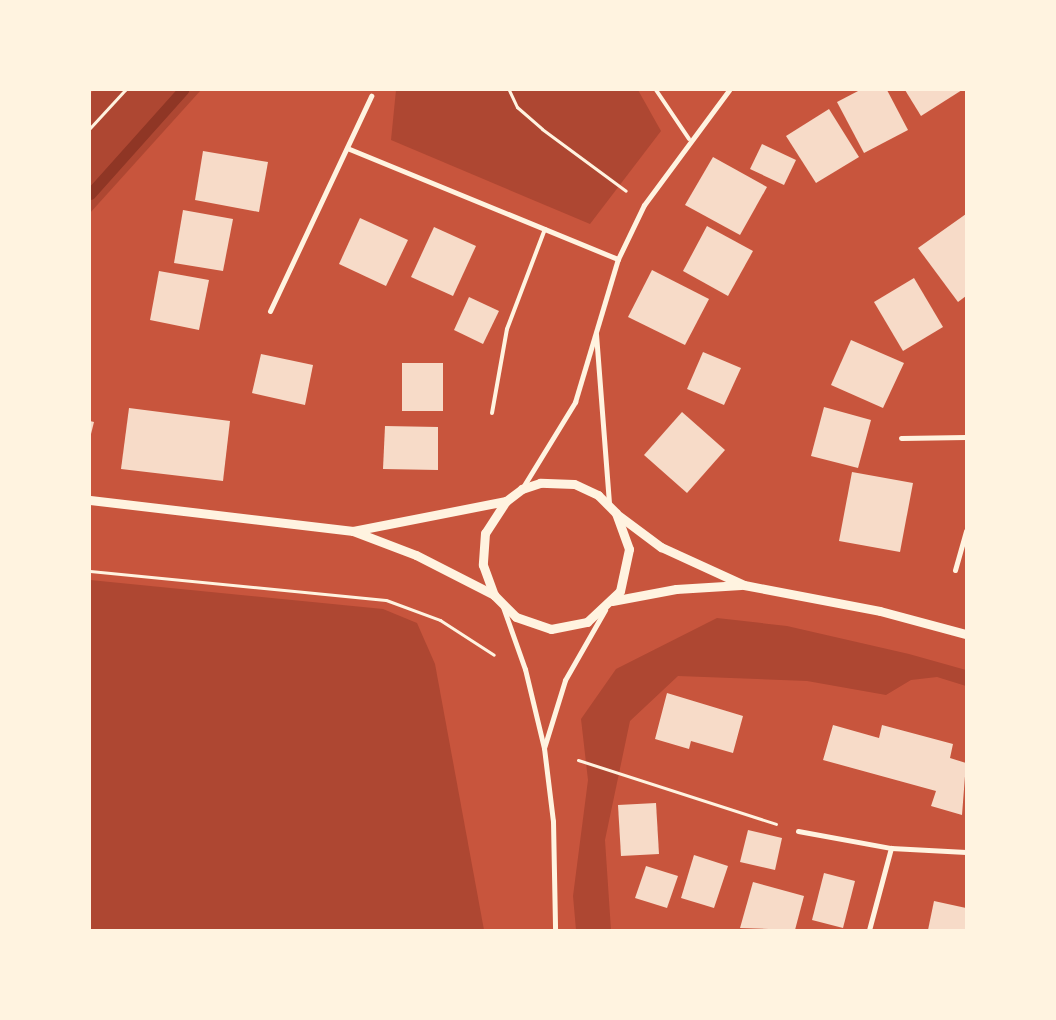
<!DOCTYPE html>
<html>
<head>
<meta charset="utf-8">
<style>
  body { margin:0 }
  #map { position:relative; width:1056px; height:1020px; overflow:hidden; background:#c8553d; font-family:"PT Sans Narrow",sans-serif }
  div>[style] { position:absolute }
  .green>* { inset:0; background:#ae4732 }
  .stream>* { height:11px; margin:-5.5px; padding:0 5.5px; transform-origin:5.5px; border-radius:5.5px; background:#8f3625 }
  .building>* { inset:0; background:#f7dbc8 }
  .path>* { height:3px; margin:-1.5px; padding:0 1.5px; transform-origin:1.5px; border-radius:1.5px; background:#fff3e0 }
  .service>* { height:4px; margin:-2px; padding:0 2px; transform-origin:2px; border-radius:2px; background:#fff3e0 }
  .minor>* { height:5px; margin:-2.5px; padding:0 2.5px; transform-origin:2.5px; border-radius:2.5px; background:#fff3e0 }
  .tertiary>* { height:9px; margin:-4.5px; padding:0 4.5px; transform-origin:4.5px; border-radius:4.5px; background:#fff3e0 }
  span { translate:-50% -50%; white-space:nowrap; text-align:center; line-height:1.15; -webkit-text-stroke:4.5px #fff3e0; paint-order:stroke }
  .frame { position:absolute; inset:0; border:91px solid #fff3e0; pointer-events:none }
</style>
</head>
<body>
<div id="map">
  <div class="green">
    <div style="clip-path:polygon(94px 90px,201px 90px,90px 213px,90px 94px)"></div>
    <div style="clip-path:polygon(396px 90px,638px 90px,661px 131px,590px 224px,391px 140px)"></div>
    <div style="clip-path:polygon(90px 580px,383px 609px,417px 623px,435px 664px,484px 930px,90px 930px)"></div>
    <div style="clip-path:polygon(717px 618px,787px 626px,909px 654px,966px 670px,966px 686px,937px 677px,911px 680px,886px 695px,807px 681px,678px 676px,630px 721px,605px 840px,611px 930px,576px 930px,573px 896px,588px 780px,581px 719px,616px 669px)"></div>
  </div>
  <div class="stream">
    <div style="left:90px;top:194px;width:140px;rotate:-48.2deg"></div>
  </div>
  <div class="building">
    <div style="clip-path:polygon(860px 90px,887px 90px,908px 130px,864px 153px,837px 102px)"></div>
    <div style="clip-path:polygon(905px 90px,962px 90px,921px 116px)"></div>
    <div style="clip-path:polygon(829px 109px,859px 157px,816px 183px,786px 136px)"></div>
    <div style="clip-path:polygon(762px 144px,796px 160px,784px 185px,750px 169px)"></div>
    <div style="clip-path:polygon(203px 151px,268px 162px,259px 212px,195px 200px)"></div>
    <div style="clip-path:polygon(713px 157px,767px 187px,740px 235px,685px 205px)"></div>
    <div style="clip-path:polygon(183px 210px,233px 219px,223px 271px,174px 263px)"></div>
    <div style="clip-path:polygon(966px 214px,966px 296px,958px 302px,918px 248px)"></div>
    <div style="clip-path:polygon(360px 218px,408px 240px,386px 286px,339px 264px)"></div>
    <div style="clip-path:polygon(707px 226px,753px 251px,728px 296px,683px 271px)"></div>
    <div style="clip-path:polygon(434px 227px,476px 246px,453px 296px,411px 277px)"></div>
    <div style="clip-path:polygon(652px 270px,709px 299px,685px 345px,628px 317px)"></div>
    <div style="clip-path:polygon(159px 271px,209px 280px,199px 330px,150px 320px)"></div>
    <div style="clip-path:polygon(914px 278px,943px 327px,903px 351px,874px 302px)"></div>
    <div style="clip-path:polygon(469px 297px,499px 311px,483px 344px,454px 330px)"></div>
    <div style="clip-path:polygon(851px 340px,904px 363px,883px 408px,831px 385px)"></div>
    <div style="clip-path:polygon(703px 352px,741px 368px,724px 405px,687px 389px)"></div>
    <div style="clip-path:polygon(261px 354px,313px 365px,305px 405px,252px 393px)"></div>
    <div style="clip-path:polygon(402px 363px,443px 363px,443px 411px,402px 411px)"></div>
    <div style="clip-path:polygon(824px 407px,871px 420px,858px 468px,811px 456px)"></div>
    <div style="clip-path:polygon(129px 408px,230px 421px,223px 481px,121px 469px)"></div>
    <div style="clip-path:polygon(682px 412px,725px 450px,687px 493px,644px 455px)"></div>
    <div style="clip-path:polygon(90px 421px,94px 422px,91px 434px,90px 434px)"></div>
    <div style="clip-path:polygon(385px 426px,438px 427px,438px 470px,383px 469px)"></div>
    <div style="clip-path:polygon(852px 472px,913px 483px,900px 552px,839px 541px)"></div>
    <div style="clip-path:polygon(667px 693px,743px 716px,733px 753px,691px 741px,689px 749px,655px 739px)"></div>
    <div style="clip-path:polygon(833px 725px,879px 738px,882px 725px,953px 744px,950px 758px,966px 763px,962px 815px,931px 806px,936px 791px,823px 760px)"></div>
    <div style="clip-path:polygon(656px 803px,659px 854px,621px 856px,618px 805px)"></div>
    <div style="clip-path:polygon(748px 830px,782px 838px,775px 870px,740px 862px)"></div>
    <div style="clip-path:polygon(694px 855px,728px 866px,714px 908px,681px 898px)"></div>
    <div style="clip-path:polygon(646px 866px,678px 876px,667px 908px,635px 898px)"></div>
    <div style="clip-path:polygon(824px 873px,855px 881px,843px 928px,812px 920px)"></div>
    <div style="clip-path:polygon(753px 882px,804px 896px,795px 930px,740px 928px)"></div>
    <div style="clip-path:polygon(934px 901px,966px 908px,966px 930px,928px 930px)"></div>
  </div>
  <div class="path">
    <div style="left:509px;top:90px;width:19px;rotate:65deg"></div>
    <div style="left:517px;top:107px;width:33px;rotate:41deg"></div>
    <div style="left:542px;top:129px;width:104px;rotate:36.4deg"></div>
    <div style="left:90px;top:128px;width:52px;rotate:-47.4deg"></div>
    <div style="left:90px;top:571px;width:297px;rotate:5.6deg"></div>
    <div style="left:386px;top:600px;width:58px;rotate:20.3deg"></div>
    <div style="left:440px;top:620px;width:64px;rotate:32.9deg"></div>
    <div style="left:578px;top:760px;width:208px;rotate:17.9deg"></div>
  </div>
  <div class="service">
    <div style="left:656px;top:90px;width:59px;rotate:56deg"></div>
    <div style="left:492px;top:413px;width:85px;rotate:-79.9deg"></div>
    <div style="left:507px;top:329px;width:107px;rotate:-69.2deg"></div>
  </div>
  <div class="minor">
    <div style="left:347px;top:148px;width:293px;rotate:22.3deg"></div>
    <div style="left:270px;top:311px;width:238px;rotate:-64.8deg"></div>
    <div style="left:596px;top:334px;width:170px;rotate:85.6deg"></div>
    <div style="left:901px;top:438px;width:65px;rotate:-0.9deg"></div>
    <div style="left:523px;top:487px;width:100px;rotate:-58.5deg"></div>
    <div style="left:575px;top:402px;width:149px;rotate:-73.3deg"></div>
    <div style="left:618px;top:259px;width:60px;rotate:-64.3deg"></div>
    <div style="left:644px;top:205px;width:143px;rotate:-53.5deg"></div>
    <div style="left:955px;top:570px;width:41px;rotate:-74.2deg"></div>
    <div style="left:503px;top:607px;width:66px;rotate:70.5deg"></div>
    <div style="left:525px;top:669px;width:81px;rotate:76.5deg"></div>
    <div style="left:544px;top:748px;width:74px;rotate:83deg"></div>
    <div style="left:553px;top:821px;width:109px;rotate:88.9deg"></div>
    <div style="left:544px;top:748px;width:71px;rotate:-72.8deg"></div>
    <div style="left:565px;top:680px;width:81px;rotate:-60.3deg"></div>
    <div style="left:798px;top:831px;width:95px;rotate:10.4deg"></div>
    <div style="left:891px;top:848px;width:75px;rotate:3.1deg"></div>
    <div style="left:869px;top:930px;width:85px;rotate:-75deg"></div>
  </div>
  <div class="tertiary">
    <div style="left:90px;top:500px;width:265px;rotate:6.7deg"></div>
    <div style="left:353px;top:531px;width:67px;rotate:20.9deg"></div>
    <div style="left:416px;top:555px;width:88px;rotate:27.1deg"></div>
    <div style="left:494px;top:595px;width:31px;rotate:45deg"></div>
    <div style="left:516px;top:617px;width:37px;rotate:19deg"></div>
    <div style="left:551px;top:629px;width:37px;rotate:-11deg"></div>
    <div style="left:587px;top:622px;width:45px;rotate:-43.2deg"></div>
    <div style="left:620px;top:591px;width:43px;rotate:-77.9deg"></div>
    <div style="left:629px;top:549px;width:38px;rotate:-110deg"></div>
    <div style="left:616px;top:513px;width:25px;rotate:-135deg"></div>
    <div style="left:598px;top:495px;width:26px;rotate:-155deg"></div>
    <div style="left:574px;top:484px;width:34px;rotate:-178deg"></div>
    <div style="left:540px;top:483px;width:19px;rotate:162deg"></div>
    <div style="left:522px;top:489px;width:20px;rotate:143deg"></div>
    <div style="left:506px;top:501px;width:38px;rotate:123deg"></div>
    <div style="left:485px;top:533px;width:32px;rotate:94deg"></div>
    <div style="left:483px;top:565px;width:32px;rotate:70deg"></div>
    <div style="left:618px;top:515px;width:54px;rotate:36.7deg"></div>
    <div style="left:661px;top:547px;width:91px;rotate:24.6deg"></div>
    <div style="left:744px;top:585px;width:138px;rotate:10.8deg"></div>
    <div style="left:880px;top:611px;width:89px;rotate:15deg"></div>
    <div style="left:353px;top:531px;width:156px;rotate:-11.1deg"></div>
    <div style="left:612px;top:601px;width:65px;rotate:-10.6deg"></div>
    <div style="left:676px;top:589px;width:65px;rotate:-3.5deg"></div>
  </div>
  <div class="frame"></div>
</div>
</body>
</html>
